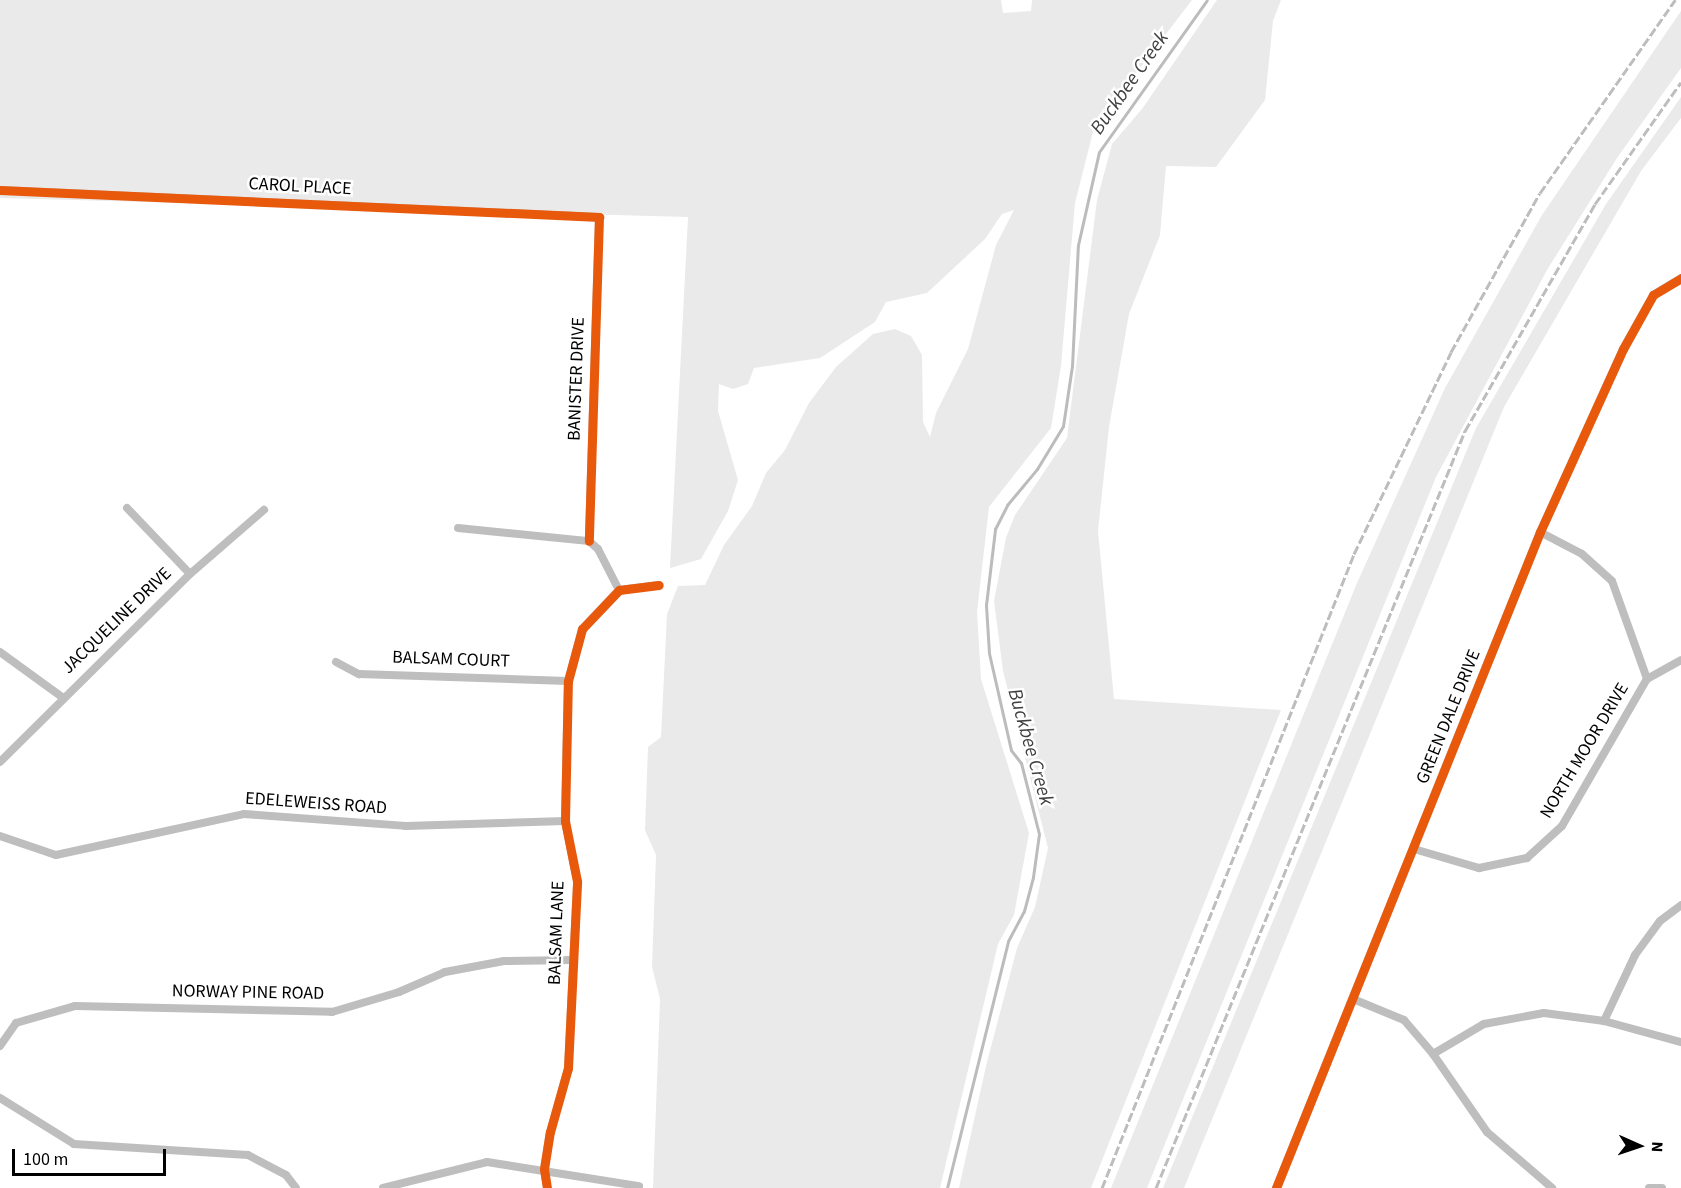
<!DOCTYPE html>
<html>
<head>
<meta charset="utf-8">
<style>
  body { margin:0 }
  #map { position:relative; width:1681px; height:1188px; overflow:hidden; background:#fff; font-family:"Source Sans 3",sans-serif }
  div>[style] { position:absolute }
  .green>* { inset:0; background:#eaeaea }
  .stream>* { height:3px; margin:-1.5px; padding:0 1.5px; transform-origin:1.5px; border-radius:1.5px; background:#bcbcbc }
  .minor>* { height:8px; margin:-4px; padding:0 4px; transform-origin:4px; border-radius:4px; background:#bebebe }
  .rail>* { height:3px; margin-top:-1.5px; transform-origin:0; background:repeating-linear-gradient(90deg,#bdbdbd 0 9px,transparent 0 12px) }
  .cycleway>* { height:9px; margin:-4.5px; padding:0 4.5px; transform-origin:4.5px; border-radius:4.5px; background:#e8590c }
  span { translate:-50% -50%; white-space:nowrap; text-align:center; line-height:1.15; -webkit-text-stroke:5px #fff; paint-order:stroke }
  .street-label { font-size:18px; color:#000 }
  .water-label { font-size:20px; color:#404040; font-style:italic }
  .north { position:absolute; left:1609px; top:1116px; width:60px; height:60px; -webkit-text-stroke:4px #fff; paint-order:stroke; rotate:93deg; font-size:16px; font-weight:700; line-height:24px; text-align:center; color:#000 }
  .north::after { content:''; display:block; margin:auto; width:21px; height:27px; background:#000; clip-path:polygon(50% 0,100% 100%,50% 72%,0 100%) }
  .scale { position:absolute; left:12px; top:1149px; width:154px; height:27px; box-sizing:border-box; border:3px solid #000; border-top:0; padding-left:8px; font-size:18px; line-height:21px; white-space:nowrap; color:#000; -webkit-text-stroke:4px #fff; paint-order:stroke }
</style>
</head>
<body>
<div id="map">
  <div class="green">
    <div style="clip-path:polygon(0 0,1001px 0,1003px 13px,1031px 11px,1032px 0,1192px 0,1094px 128px,1075px 203px,1061px 366px,1051px 428px,989px 507px,977px 612px,981px 679px,1029px 833px,1014px 915px,998px 944px,940px 1188px,653px 1188px,660px 999px,652px 967px,656px 855px,645px 830px,648px 747px,661px 737px,667px 614px,678px 586px,705px 585px,724px 545px,752px 506px,766px 473px,785px 450px,809px 403px,836px 367px,873px 334px,895px 329px,911px 336px,922px 355px,923px 422px,930px 437px,936px 413px,968px 349px,996px 245px,1014px 210px,1002px 214px,985px 239px,927px 293px,886px 302px,875px 322px,820px 358px,754px 368px,748px 384px,733px 389px,719px 384px,718px 411px,738px 480px,728px 511px,701px 559px,670px 568px,688px 217px,0 198px)"></div>
    <div style="clip-path:polygon(1217px 0,1281px 0,1273px 21px,1265px 100px,1216px 167px,1166px 166px,1160px 235px,1129px 314px,1109px 427px,1098px 531px,1114px 699px,1281px 710px,1091px 1188px,959px 1188px,986px 1066px,1017px 948px,1035px 907px,1048px 848px,1003px 671px,994px 601px,1006px 538px,1015px 515px,1067px 438px,1097px 200px,1112px 144px,1142px 109px)"></div>
    <div style="clip-path:polygon(1681px 11px,1681px 68px,1617px 158px,1547px 270px,1436px 477px,1147px 1188px,1111px 1188px,1357px 583px,1445px 388px,1542px 215px)"></div>
    <div style="clip-path:polygon(1681px 97px,1681px 118px,1641px 171px,1504px 407px,1184px 1188px,1163px 1188px,1476px 428px,1606px 204px)"></div>
  </div>
  <div class="stream">
    <div style="left:947px;top:1188px;width:254px;rotate:-76.1deg"></div>
    <div style="left:1008px;top:941px;width:34px;rotate:-62deg"></div>
    <div style="left:1024px;top:911px;width:35px;rotate:-75deg"></div>
    <div style="left:1033px;top:877px;width:43px;rotate:-82.1deg"></div>
    <div style="left:1039px;top:834px;width:73px;rotate:-104.2deg"></div>
    <div style="left:1021px;top:763px;width:16px;rotate:-128deg"></div>
    <div style="left:1011px;top:750px;width:99px;rotate:-102.8deg"></div>
    <div style="left:989px;top:653px;width:48px;rotate:-93.6deg"></div>
    <div style="left:986px;top:605px;width:77px;rotate:-83.2deg"></div>
    <div style="left:995px;top:529px;width:27px;rotate:-63deg"></div>
    <div style="left:1007px;top:505px;width:47px;rotate:-50.2deg"></div>
    <div style="left:1037px;top:469px;width:50px;rotate:-58.8deg"></div>
    <div style="left:1063px;top:426px;width:61px;rotate:-81.5deg"></div>
    <div style="left:1072px;top:366px;width:121px;rotate:-87.2deg"></div>
    <div style="left:1078px;top:245px;width:95px;rotate:-77.3deg"></div>
    <div style="left:1099px;top:152px;width:186px;rotate:-54.6deg"></div>
  </div>
  <div class="minor">
    <div style="left:0;top:190px;width:600px;rotate:2.58deg"></div>
    <div style="left:599px;top:217px;width:324px;rotate:91.8deg"></div>
    <div style="left:127px;top:508px;width:91px;rotate:46.3deg"></div>
    <div style="left:458px;top:528px;width:132px;rotate:5.7deg"></div>
    <div style="left:589px;top:541px;width:12px;rotate:42deg"></div>
    <div style="left:598px;top:549px;width:46px;rotate:62.9deg"></div>
    <div style="left:1540px;top:532px;width:47px;rotate:27.6deg"></div>
    <div style="left:1582px;top:554px;width:40px;rotate:42deg"></div>
    <div style="left:1612px;top:581px;width:104px;rotate:70.3deg"></div>
    <div style="left:0;top:652px;width:77px;rotate:36deg"></div>
    <div style="left:336px;top:662px;width:26px;rotate:28deg"></div>
    <div style="left:359px;top:674px;width:209px;rotate:1.9deg"></div>
    <div style="left:0;top:762px;width:267px;rotate:-44.7deg"></div>
    <div style="left:190px;top:574px;width:98px;rotate:-40.9deg"></div>
    <div style="left:0;top:836px;width:59px;rotate:18.7deg"></div>
    <div style="left:56px;top:855px;width:192px;rotate:-12.3deg"></div>
    <div style="left:244px;top:814px;width:162px;rotate:4.2deg"></div>
    <div style="left:406px;top:826px;width:159px;rotate:-1.8deg"></div>
    <div style="left:1414px;top:849px;width:68px;rotate:16.3deg"></div>
    <div style="left:1479px;top:868px;width:49px;rotate:-11.8deg"></div>
    <div style="left:1527px;top:858px;width:47px;rotate:-42.4deg"></div>
    <div style="left:1562px;top:826px;width:170px;rotate:-60deg"></div>
    <div style="left:1647px;top:679px;width:39px;rotate:-29deg"></div>
    <div style="left:1353px;top:999px;width:55px;rotate:22.4deg"></div>
    <div style="left:1404px;top:1020px;width:45px;rotate:49.5deg"></div>
    <div style="left:1433px;top:1054px;width:95px;rotate:55.3deg"></div>
    <div style="left:1487px;top:1132px;width:86px;rotate:40.7deg"></div>
    <div style="left:1604px;top:1021px;width:73px;rotate:-64.8deg"></div>
    <div style="left:1635px;top:955px;width:42px;rotate:-53.7deg"></div>
    <div style="left:1660px;top:921px;width:26px;rotate:-37deg"></div>
    <div style="left:0;top:1046px;width:28px;rotate:-55deg"></div>
    <div style="left:16px;top:1023px;width:61px;rotate:-16.1deg"></div>
    <div style="left:75px;top:1006px;width:257px;rotate:1.3deg"></div>
    <div style="left:332px;top:1012px;width:70px;rotate:-16.6deg"></div>
    <div style="left:399px;top:992px;width:50px;rotate:-23.5deg"></div>
    <div style="left:445px;top:972px;width:60px;rotate:-10.6deg"></div>
    <div style="left:504px;top:961px;width:69px;rotate:-0.8deg"></div>
    <div style="left:1433px;top:1054px;width:59px;rotate:-30.5deg"></div>
    <div style="left:1484px;top:1024px;width:61px;rotate:-10.4deg"></div>
    <div style="left:1544px;top:1013px;width:61px;rotate:7.6deg"></div>
    <div style="left:1604px;top:1021px;width:80px;rotate:15.3deg"></div>
    <div style="left:0;top:1098px;width:87px;rotate:31.9deg"></div>
    <div style="left:74px;top:1144px;width:174px;rotate:3.6deg"></div>
    <div style="left:248px;top:1155px;width:43px;rotate:27.8deg"></div>
    <div style="left:286px;top:1175px;width:16px;rotate:52deg"></div>
    <div style="left:383px;top:1188px;width:107px;rotate:-14deg"></div>
    <div style="left:487px;top:1162px;width:154px;rotate:9deg"></div>
    <div style="left:547px;top:1188px;width:19px;rotate:-99deg"></div>
    <div style="left:544px;top:1169px;width:37px;rotate:-81deg"></div>
    <div style="left:550px;top:1132px;width:66px;rotate:-74.3deg"></div>
    <div style="left:568px;top:1068px;width:187px;rotate:-87.2deg"></div>
    <div style="left:577px;top:881px;width:61px;rotate:-101.3deg"></div>
    <div style="left:565px;top:821px;width:140px;rotate:-88.8deg"></div>
    <div style="left:568px;top:681px;width:54px;rotate:-74.9deg"></div>
    <div style="left:582px;top:629px;width:54px;rotate:-46.5deg"></div>
    <div style="left:619px;top:590px;width:40px;rotate:-7.1deg"></div>
    <div style="left:1276px;top:1188px;width:707px;rotate:-68.08deg"></div>
    <div style="left:1540px;top:532px;width:201px;rotate:-65.6deg"></div>
    <div style="left:1623px;top:349px;width:62px;rotate:-60.9deg"></div>
    <div style="left:1653px;top:295px;width:33px;rotate:-31deg"></div>
    <div style="left:1649px;top:1188px;width:13px"></div>
  </div>
  <div class="rail">
    <div style="left:1102px;top:1188px;width:682px;rotate:-68.32deg"></div>
    <div style="left:1354px;top:554px;width:224px;rotate:-64.3deg"></div>
    <div style="left:1451px;top:352px;width:182px;rotate:-60.8deg"></div>
    <div style="left:1540px;top:193px;width:236px;rotate:-55deg"></div>
    <div style="left:1156px;top:1188px;width:818px;rotate:-67.8deg"></div>
    <div style="left:1465px;top:431px;width:262px;rotate:-60.2deg"></div>
    <div style="left:1595px;top:204px;width:149px;rotate:-54.8deg"></div>
  </div>
  <div class="cycleway">
    <div style="left:0;top:190px;width:600px;rotate:2.58deg"></div>
    <div style="left:599px;top:217px;width:324px;rotate:91.8deg"></div>
    <div style="left:547px;top:1188px;width:19px;rotate:-99deg"></div>
    <div style="left:544px;top:1169px;width:37px;rotate:-81deg"></div>
    <div style="left:550px;top:1132px;width:66px;rotate:-74.3deg"></div>
    <div style="left:568px;top:1068px;width:187px;rotate:-87.2deg"></div>
    <div style="left:577px;top:881px;width:61px;rotate:-101.3deg"></div>
    <div style="left:565px;top:821px;width:140px;rotate:-88.8deg"></div>
    <div style="left:568px;top:681px;width:54px;rotate:-74.9deg"></div>
    <div style="left:582px;top:629px;width:54px;rotate:-46.5deg"></div>
    <div style="left:619px;top:590px;width:40px;rotate:-7.1deg"></div>
    <div style="left:1276px;top:1188px;width:707px;rotate:-68.08deg"></div>
    <div style="left:1540px;top:532px;width:201px;rotate:-65.6deg"></div>
    <div style="left:1623px;top:349px;width:62px;rotate:-60.9deg"></div>
    <div style="left:1653px;top:295px;width:33px;rotate:-31deg"></div>
  </div>
  <div class="street-label">
    <span style="left:300px;top:187px;rotate:3deg">CAROL PLACE</span>
    <span style="left:577px;top:379px;rotate:-88deg">BANISTER DRIVE</span>
    <span style="left:117px;top:621px;rotate:-44deg">JACQUELINE DRIVE</span>
    <span style="left:451px;top:660px;rotate:2deg">BALSAM COURT</span>
    <span style="left:1449px;top:717px;rotate:-68deg">GREEN DALE DRIVE</span>
    <span style="left:1585px;top:751px;rotate:-59deg">NORTH MOOR DRIVE</span>
    <span style="left:316px;top:804px;rotate:4deg">EDELEWEISS ROAD</span>
    <span style="left:557px;top:933px;rotate:-88deg">BALSAM LANE</span>
    <span style="left:248px;top:993px;rotate:1deg">NORWAY PINE ROAD</span>
  </div>
  <div class="water-label">
    <span style="left:1130px;top:83px;rotate:-55deg">Buckbee Creek</span>
    <span style="left:1030px;top:747px;rotate:74deg">Buckbee Creek</span>
  </div>
  <div class="north">N</div>
  <div class="scale">100 m</div>
</div>
</body>
</html>
